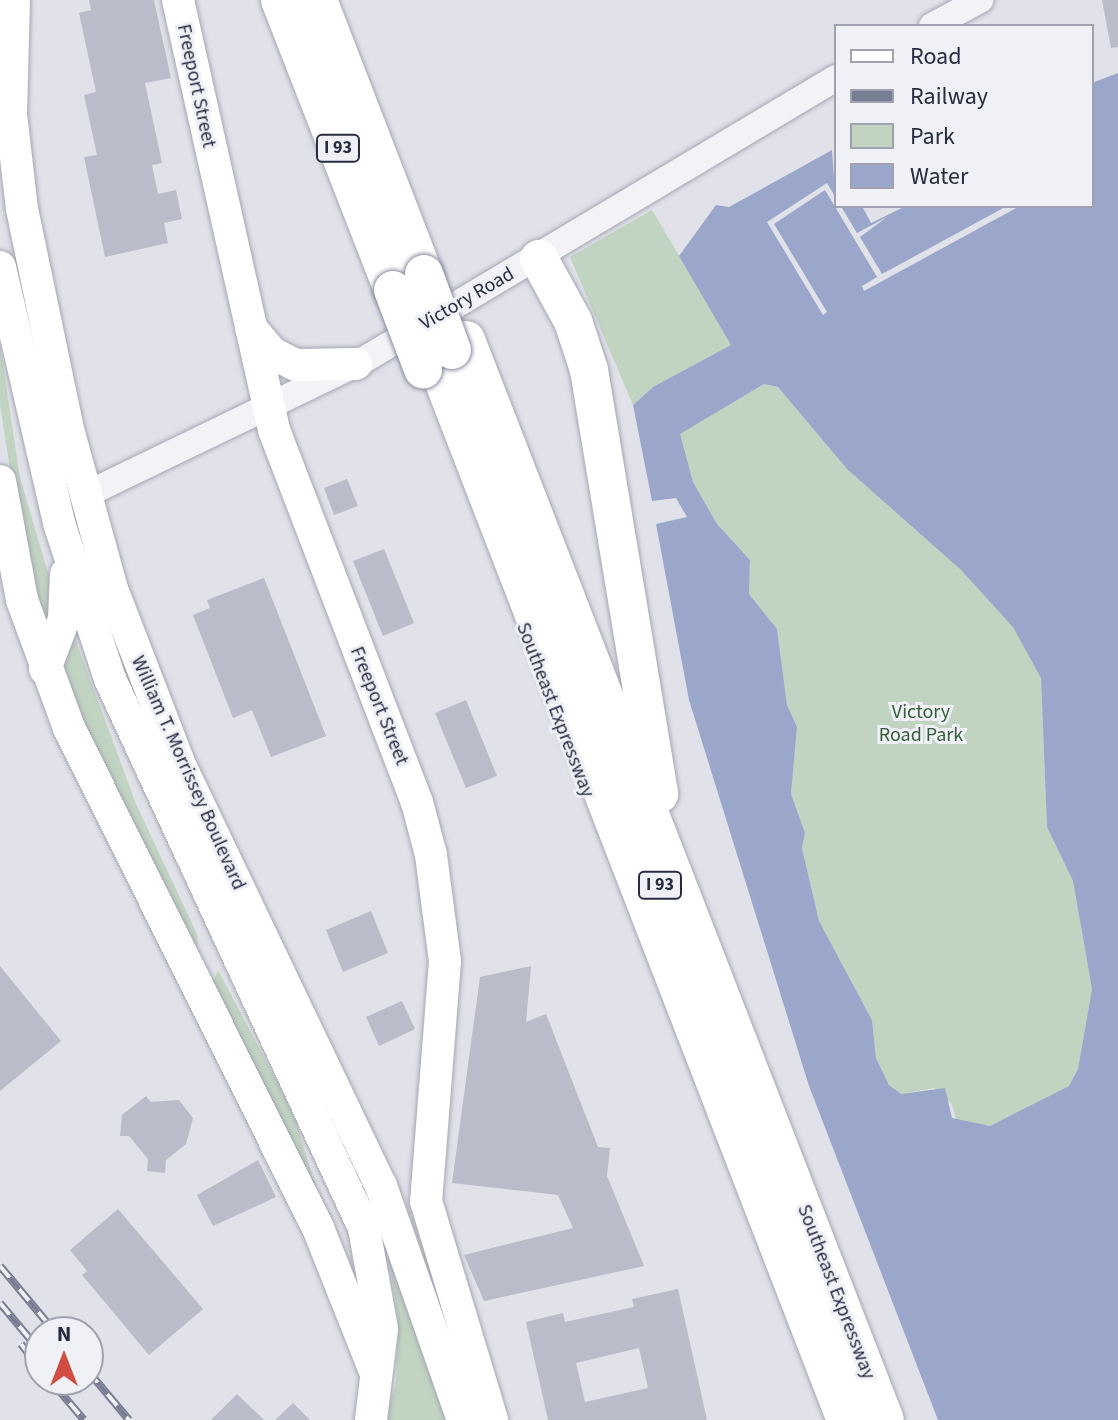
<!DOCTYPE html>
<html>
<head>
<meta charset="utf-8">
<style>
  body { margin:0 }
  #map { position:relative; width:1118px; height:1420px; overflow:hidden; background:#e0e1e9; font-family:"Source Sans 3",sans-serif }
  div>[style] { position:absolute }
  .green>* { inset:0; background:#c1d3c1 }
  .water>* { inset:0; background:#9aa6ca }
  .pier>* { inset:0; background:#e0e1e9 }
  .building>* { inset:0; background:#babcc9 }
  .roads { filter:drop-shadow(0 0 2px #a5a7b3) drop-shadow(0 0 2px #a5a7b3) }
  .minor>* { height:26px; margin:-13px; padding:0 13px; transform-origin:13px; border-radius:13px; background:#f3f3f7 }
  .major>* { height:32px; margin:-16px; padding:0 16px; transform-origin:16px; border-radius:16px; background:#fff }
  .highway>* { height:38px; margin:-19px; padding:0 19px; transform-origin:19px; border-radius:19px; background:#fff }
  .rail>* { height:8px; margin-top:-4px; transform-origin:0; background:repeating-linear-gradient(90deg,#eff1f7 0 15px,#797d93 0 30px); box-sizing:border-box; border-block:2px solid #797d93 }
  .bridges { filter:drop-shadow(0 0 2px #878ba0) drop-shadow(0 0 2px #878ba0) }
  .highway-bridge>* { height:38px; margin:-19px; padding:0 19px; transform-origin:19px; border-radius:19px; background:#fff }
  span { translate:-50% -50%; white-space:nowrap; text-align:center; line-height:1.15; -webkit-text-stroke:6px #eff1f7; paint-order:stroke }
  .shield-label span { padding:2px 6px; background:#eff1f7; border:2px solid; border-radius:6px; -webkit-text-stroke-width:0 }
  .shield-label { font-size:18px; color:#282c41; font-weight:700 }
  .street-label { font-size:20px; color:#282c41 }
  .park-label { font-size:20px; color:#355d37 }
  .legend { position:absolute; left:834px; top:24px; width:260px; height:184px; box-sizing:border-box; background:#eff1f7; border:2px solid #9fa2ae; margin:0; padding:10px 14px; list-style:none; font-size:24px; color:#282c41 }
  .legend li { display:flex; align-items:center; gap:16px; height:40px }
  .legend b { width:40px; border:2px solid #9fa2ae }
  .north { position:absolute; left:24px; top:1316px; width:80px; height:80px; box-sizing:border-box; background:#eff1f7; border:2px solid #9fa2ae; border-radius:50%; rotate:0deg; font-size:22px; font-weight:700; line-height:32px; text-align:center; color:#282c41 }
  .north::after { content:''; display:block; margin:auto; width:28px; height:36px; background:#d14d43; clip-path:polygon(50% 0,100% 100%,50% 72%,0 100%) }
</style>
</head>
<body>
<div id="map">
  <div class="green">
    <div style="clip-path:polygon(652px 210px,732px 345px,653px 387px,633px 405px,570px 257px)"></div>
    <div style="clip-path:polygon(0 345px,20px 478px,56px 600px,47px 637px,29px 588px,14px 494px,0 404px)"></div>
    <div style="clip-path:polygon(764px 384px,778px 387px,847px 469px,961px 570px,1013px 626px,1041px 678px,1047px 827px,1073px 881px,1092px 989px,1078px 1069px,1070px 1086px,990px 1126px,957px 1122px,952px 1104px,934px 1088px,901px 1094px,889px 1085px,876px 1058px,872px 1020px,819px 921px,802px 848px,805px 833px,791px 794px,797px 727px,787px 705px,777px 629px,749px 594px,750px 560px,717px 524px,693px 482px,679px 434px)"></div>
    <div style="clip-path:polygon(71px 628px,136px 804px,197px 934px,198px 949px,82px 726px,58px 665px)"></div>
    <div style="clip-path:polygon(218px 970px,293px 1112px,318px 1194px,211px 987px)"></div>
    <div style="clip-path:polygon(385px 1236px,430px 1359px,445px 1420px,385px 1420px,396px 1383px,398px 1318px)"></div>
  </div>
  <div class="water">
    <div style="clip-path:polygon(evenodd,1118px 73px,1118px 1420px,938px 1420px,809px 1086px,689px 700px,656px 524px,687px 517px,676px 498px,652px 501px,633px 405px,653px 387px,731px 345px,679px 256px,716px 205px,729px 207px,832px 150px,836px 206px,862px 206px,871px 223px,906px 206px,1092px 206px,1092px 83px,1118px 73px,764px 384px,778px 387px,847px 469px,961px 570px,1013px 627px,1041px 678px,1047px 827px,1073px 881px,1092px 989px,1078px 1069px,1069px 1086px,990px 1126px,952px 1118px,945px 1088px,901px 1094px,889px 1085px,876px 1058px,872px 1020px,819px 921px,802px 848px,805px 833px,791px 794px,797px 727px,787px 705px,777px 629px,749px 594px,750px 560px,717px 524px,693px 482px,680px 434px,764px 384px)"></div>
  </div>
  <div class="pier">
    <div style="clip-path:polygon(827px 183px,857px 233px,887px 217px,860px 237px,882px 274px,1007px 206px,1020px 206px,864px 291px,862px 286px,877px 277px,825px 190px,774px 224px,827px 312px,823px 315px,767px 222px)"></div>
  </div>
  <div class="building">
    <div style="clip-path:polygon(89px 0,154px 0,171px 78px,145px 83px,162px 163px,152px 165px,158px 194px,176px 190px,182px 219px,164px 223px,168px 243px,105px 257px,84px 157px,97px 155px,84px 95px,96px 92px,79px 13px,91px 10px)"></div>
    <div style="clip-path:polygon(1102px 0,1118px 0,1118px 47px,1111px 48px)"></div>
    <div style="clip-path:polygon(347px 479px,358px 506px,334px 515px,324px 488px)"></div>
    <div style="clip-path:polygon(384px 549px,414px 623px,383px 636px,353px 561px)"></div>
    <div style="clip-path:polygon(264px 578px,326px 736px,271px 757px,252px 710px,233px 718px,193px 615px,210px 608px,207px 600px)"></div>
    <div style="clip-path:polygon(466px 700px,497px 776px,466px 788px,435px 713px)"></div>
    <div style="clip-path:polygon(371px 911px,388px 953px,343px 972px,326px 930px)"></div>
    <div style="clip-path:polygon(0 966px,61px 1041px,0 1091px)"></div>
    <div style="clip-path:polygon(531px 966px,526px 1022px,546px 1014px,598px 1147px,610px 1148px,607px 1176px,644px 1266px,484px 1301px,464px 1255px,573px 1228px,558px 1195px,452px 1183px,480px 977px)"></div>
    <div style="clip-path:polygon(402px 1001px,415px 1029px,379px 1046px,366px 1017px)"></div>
    <div style="clip-path:polygon(146px 1096px,151px 1102px,179px 1100px,193px 1118px,186px 1144px,166px 1160px,165px 1173px,147px 1171px,148px 1159px,129px 1136px,120px 1136px,122px 1115px)"></div>
    <div style="clip-path:polygon(258px 1160px,276px 1197px,213px 1226px,197px 1195px)"></div>
    <div style="clip-path:polygon(118px 1209px,203px 1309px,149px 1355px,82px 1275px,87px 1271px,70px 1250px)"></div>
    <div style="clip-path:polygon(evenodd,678px 1289px,707px 1420px,548px 1420px,526px 1322px,563px 1313px,565px 1322px,634px 1307px,632px 1299px,678px 1289px,639px 1348px,648px 1388px,585px 1402px,576px 1363px,639px 1348px)"></div>
    <div style="clip-path:polygon(237px 1394px,264px 1420px,211px 1420px)"></div>
    <div style="clip-path:polygon(293px 1403px,310px 1420px,275px 1420px)"></div>
  </div>
  <div class="roads">
    <div class="minor">
      <div style="left:932px;top:26px;width:55px;rotate:-28.4deg"></div>
      <div style="left:85px;top:495px;width:308px;rotate:-25.8deg"></div>
      <div style="left:362px;top:361px;width:552px;rotate:-30.84deg"></div>
    </div>
    <div class="major">
      <div style="left:14px;top:0;width:114px;rotate:91.5deg"></div>
      <div style="left:11px;top:114px;width:96px;rotate:83.4deg"></div>
      <div style="left:22px;top:209px;width:229px;rotate:78.2deg"></div>
      <div style="left:69px;top:433px;width:162px;rotate:74.6deg"></div>
      <div style="left:112px;top:589px;width:189px;rotate:68.9deg"></div>
      <div style="left:180px;top:765px;width:467px;rotate:64.5deg"></div>
      <div style="left:381px;top:1186px;width:248px;rotate:70.7deg"></div>
      <div style="left:178px;top:0;width:441px;rotate:77.4deg"></div>
      <div style="left:274px;top:430px;width:399px;rotate:69deg"></div>
      <div style="left:417px;top:802px;width:55px;rotate:75.2deg"></div>
      <div style="left:431px;top:855px;width:107px;rotate:82.5deg"></div>
      <div style="left:445px;top:961px;width:241px;rotate:94.5deg"></div>
      <div style="left:426px;top:1201px;width:229px;rotate:73.2deg"></div>
      <div style="left:0;top:267px;width:263px;rotate:77deg"></div>
      <div style="left:59px;top:523px;width:164px;rotate:71.9deg"></div>
      <div style="left:110px;top:679px;width:605px;rotate:65.17deg"></div>
      <div style="left:364px;top:1228px;width:103px;rotate:79.9deg"></div>
      <div style="left:382px;top:1329px;width:92px;rotate:96.9deg"></div>
      <div style="left:251px;top:328px;width:33px;rotate:50deg"></div>
      <div style="left:272px;top:353px;width:27px;rotate:27deg"></div>
      <div style="left:296px;top:365px;width:60px;rotate:-1deg"></div>
      <div style="left:0;top:481px;width:121px;rotate:79.5deg"></div>
      <div style="left:22px;top:600px;width:136px;rotate:69.8deg"></div>
      <div style="left:69px;top:728px;width:559px;rotate:63.53deg"></div>
      <div style="left:318px;top:1228px;width:152px;rotate:68.3deg"></div>
      <div style="left:45px;top:669px;width:53px;rotate:-69.2deg"></div>
      <div style="left:64px;top:619px;width:45px;rotate:-87.5deg"></div>
    </div>
    <div class="highway">
      <div style="left:280px;top:0;width:311px;rotate:68.7deg"></div>
      <div style="left:318px;top:0;width:294px;rotate:68.9deg"></div>
      <div style="left:539px;top:259px;width:71px;rotate:61.3deg"></div>
      <div style="left:573px;top:321px;width:52px;rotate:71.9deg"></div>
      <div style="left:589px;top:370px;width:430px;rotate:80.6deg"></div>
      <div style="left:466px;top:340px;width:1158px;rotate:68.8deg"></div>
      <div style="left:436px;top:362px;width:1135px;rotate:68.82deg"></div>
    </div>
  </div>
  <div class="rail">
    <div style="left:0;top:1266px;width:86px;rotate:50.2deg"></div>
    <div style="left:0;top:1303px;width:62px;rotate:50.2deg"></div>
    <div style="left:21px;top:1344px;width:31px;rotate:52deg"></div>
    <div style="left:88px;top:1371px;width:64px;rotate:50.1deg"></div>
    <div style="left:50px;top:1380px;width:52px;rotate:49.6deg"></div>
  </div>
  <div class="bridges">
    <div class="highway-bridge">
      <div style="left:424px;top:274px;width:81px;rotate:69.8deg"></div>
      <div style="left:393px;top:290px;width:85px;rotate:69.2deg"></div>
    </div>
  </div>
  <div class="shield-label">
    <span style="left:338px;top:148px">I 93</span>
    <span style="left:660px;top:885px">I 93</span>
  </div>
  <div class="street-label">
    <span style="left:196px;top:86px;rotate:78deg">Freeport Street</span>
    <span style="left:467px;top:299px;rotate:-30deg">Victory Road</span>
    <span style="left:379px;top:706px;rotate:68deg">Freeport Street</span>
    <span style="left:555px;top:710px;rotate:69deg">Southeast Expressway</span>
    <span style="left:188px;top:773px;rotate:66deg">William T. Morrissey Boulevard</span>
    <span style="left:836px;top:1292px;rotate:69deg">Southeast Expressway</span>
  </div>
  <div class="park-label">
    <span style="left:921px;top:724px">Victory<br>Road Park</span>
  </div>
  <ul class="legend">
  <li><b style="height:10px;background:#fff"></b>Road</li>
  <li><b style="height:10px;background:#797d93"></b>Railway</li>
  <li><b style="height:22px;background:#c1d3c1"></b>Park</li>
  <li><b style="height:22px;background:#9aa6ca"></b>Water</li>
  </ul>
  <div class="north">N</div>
</div>
</body>
</html>
